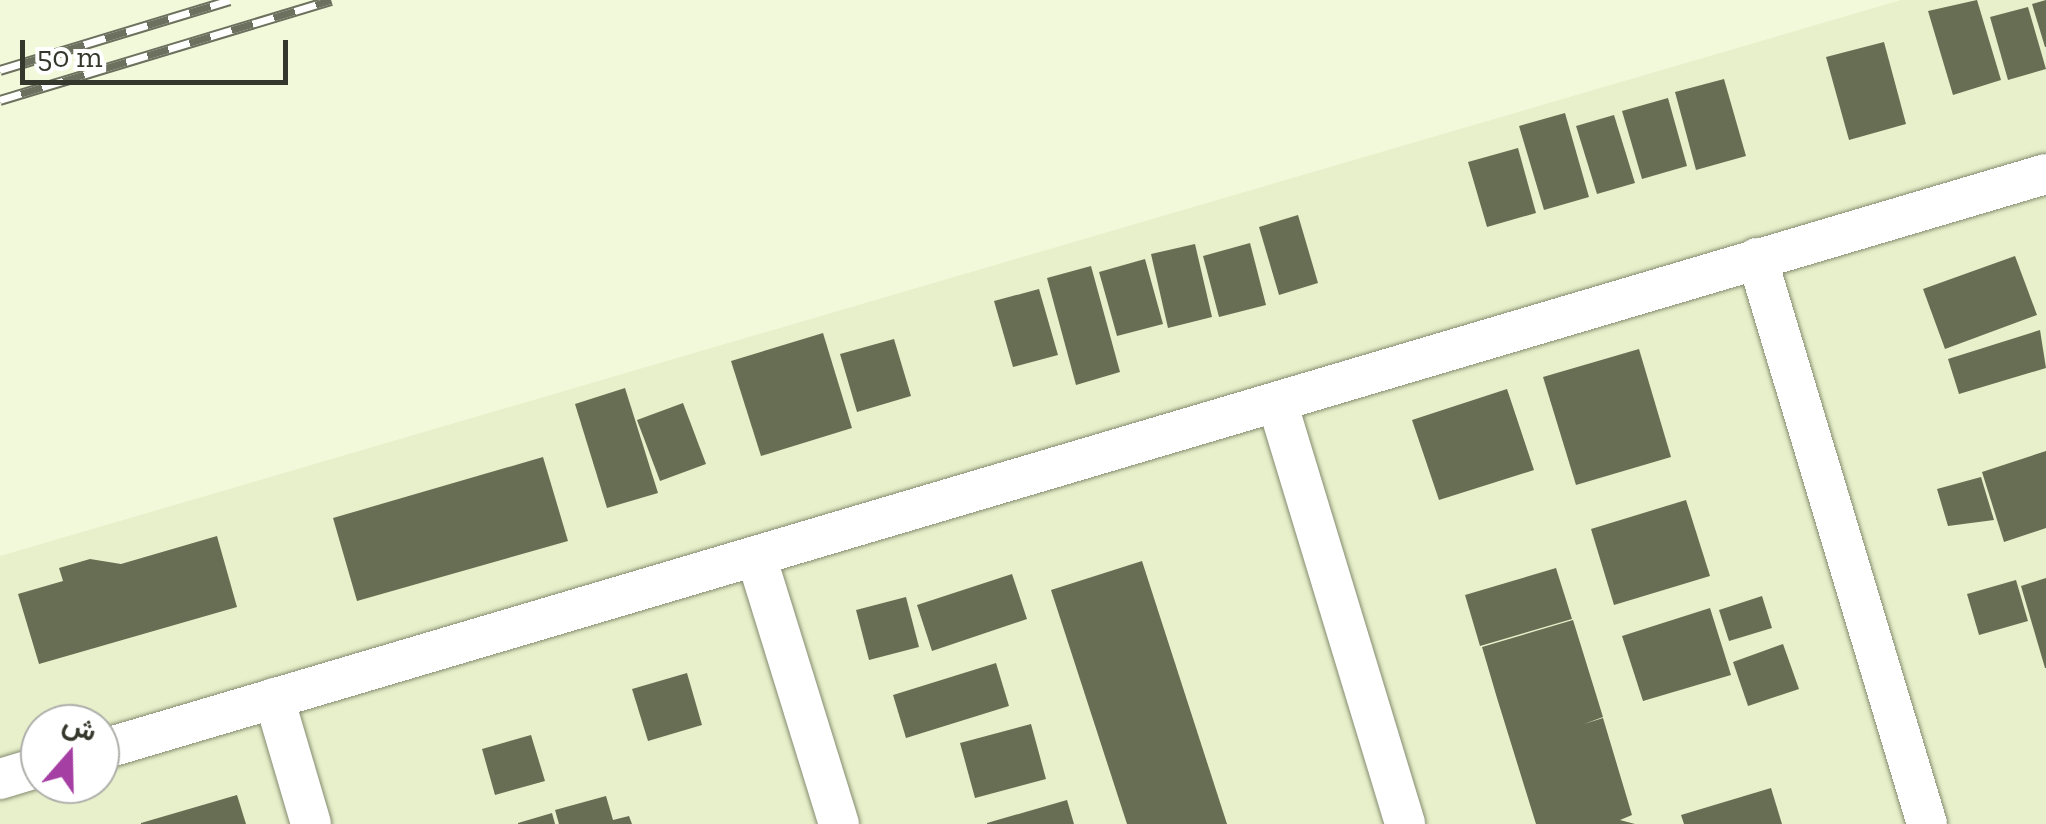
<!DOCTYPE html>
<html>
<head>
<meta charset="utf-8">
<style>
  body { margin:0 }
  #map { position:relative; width:2046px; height:824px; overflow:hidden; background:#f2f9db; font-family:"Zilla Slab",Vazirmatn,serif }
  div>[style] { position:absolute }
  .built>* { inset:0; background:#e7f0ca }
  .building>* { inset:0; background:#686e54 }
  .roads { filter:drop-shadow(0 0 2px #848b70) drop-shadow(0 0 2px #848b70) }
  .minor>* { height:40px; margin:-20px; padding:0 20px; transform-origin:20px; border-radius:20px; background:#fff }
  .rail>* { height:11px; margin-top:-5.5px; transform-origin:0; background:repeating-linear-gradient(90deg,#fff 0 22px,#6c705e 0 44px); box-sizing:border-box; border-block:2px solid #6c705e }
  span { translate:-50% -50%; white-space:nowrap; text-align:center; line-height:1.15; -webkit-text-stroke:10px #fff; paint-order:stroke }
  .north { position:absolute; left:20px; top:704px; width:100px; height:100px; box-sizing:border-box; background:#fff; border:2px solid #aeafaa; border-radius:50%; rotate:20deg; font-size:28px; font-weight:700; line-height:40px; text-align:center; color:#34372b }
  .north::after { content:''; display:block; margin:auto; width:35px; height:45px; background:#a53fa3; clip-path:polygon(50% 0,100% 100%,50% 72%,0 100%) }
  .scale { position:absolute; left:20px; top:40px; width:268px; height:45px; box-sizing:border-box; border:5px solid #34372b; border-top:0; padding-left:12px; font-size:30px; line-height:35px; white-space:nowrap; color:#34372b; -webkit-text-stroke:8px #fff; paint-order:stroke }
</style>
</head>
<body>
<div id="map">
  <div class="built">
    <div style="clip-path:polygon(evenodd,1901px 0,2046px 0,2046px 824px,0 824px,0 556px,1901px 0,40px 724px,100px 724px,100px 784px,40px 784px,40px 724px)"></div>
  </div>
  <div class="building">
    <div style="clip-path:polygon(1977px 0,2001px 80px,1953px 95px,1928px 11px)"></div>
    <div style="clip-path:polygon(2046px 0,2046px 47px,2045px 47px,2032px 4px)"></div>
    <div style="clip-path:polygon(2028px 7px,2046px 69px,2008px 80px,1990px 17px)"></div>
    <div style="clip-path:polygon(1884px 42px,1906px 124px,1849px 140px,1826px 57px)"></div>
    <div style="clip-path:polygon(1724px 79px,1746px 156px,1696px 170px,1675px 92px)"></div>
    <div style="clip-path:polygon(1668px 98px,1687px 166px,1642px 179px,1622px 111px)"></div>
    <div style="clip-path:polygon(1565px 113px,1589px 197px,1544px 210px,1519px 126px)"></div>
    <div style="clip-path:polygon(1614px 115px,1635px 183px,1597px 194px,1576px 126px)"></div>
    <div style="clip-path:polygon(1518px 148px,1536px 213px,1487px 227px,1468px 162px)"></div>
    <div style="clip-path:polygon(1298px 215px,1318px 283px,1279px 295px,1259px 227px)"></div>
    <div style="clip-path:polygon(1250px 243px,1266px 305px,1219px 317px,1203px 256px)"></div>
    <div style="clip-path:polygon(1195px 244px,1212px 317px,1168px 328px,1151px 254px)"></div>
    <div style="clip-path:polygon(2015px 256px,2037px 315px,1945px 349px,1923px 289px)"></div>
    <div style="clip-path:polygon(1145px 259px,1163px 324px,1117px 336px,1099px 272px)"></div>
    <div style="clip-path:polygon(1091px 266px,1120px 372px,1076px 385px,1047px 278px)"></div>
    <div style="clip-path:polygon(1039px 289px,1058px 355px,1013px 367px,994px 301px)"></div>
    <div style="clip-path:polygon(2040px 330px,2046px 368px,1959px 394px,1948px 359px)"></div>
    <div style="clip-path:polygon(823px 333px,852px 428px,761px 456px,731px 361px)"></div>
    <div style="clip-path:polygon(894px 339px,911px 396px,857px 412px,840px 354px)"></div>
    <div style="clip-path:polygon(1639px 349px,1671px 457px,1576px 485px,1543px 377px)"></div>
    <div style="clip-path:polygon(625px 388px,658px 493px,607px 508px,575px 404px)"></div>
    <div style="clip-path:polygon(1507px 389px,1534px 470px,1439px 500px,1412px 420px)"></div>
    <div style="clip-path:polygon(683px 403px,706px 464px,660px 481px,637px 420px)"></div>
    <div style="clip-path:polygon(2046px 451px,2046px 528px,2004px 542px,1982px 472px)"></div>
    <div style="clip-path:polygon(543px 457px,568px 541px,357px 601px,333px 518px)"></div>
    <div style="clip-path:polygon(1981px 477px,1994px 520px,1948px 526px,1937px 489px)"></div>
    <div style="clip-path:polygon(1686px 500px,1710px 576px,1614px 605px,1591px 529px)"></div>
    <div style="clip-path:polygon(217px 536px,237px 607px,39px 664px,18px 594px,63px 581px,59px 568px,90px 559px,121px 564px)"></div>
    <div style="clip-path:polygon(1142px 561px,1227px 824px,1127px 824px,1051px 590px)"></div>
    <div style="clip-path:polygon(1556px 568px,1572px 619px,1480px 646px,1465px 595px)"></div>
    <div style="clip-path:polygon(1012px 574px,1027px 619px,932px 651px,917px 605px)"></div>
    <div style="clip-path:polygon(2046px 578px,2046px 668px,2045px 668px,2021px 586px)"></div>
    <div style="clip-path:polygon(2016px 580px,2028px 621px,1979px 635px,1967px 594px)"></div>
    <div style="clip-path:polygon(1762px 596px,1772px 628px,1729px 641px,1719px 610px)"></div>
    <div style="clip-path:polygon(906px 597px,919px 647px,869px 660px,856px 610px)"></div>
    <div style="clip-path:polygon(1710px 608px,1731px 675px,1643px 701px,1622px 636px)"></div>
    <div style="clip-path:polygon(1573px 620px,1603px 717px,1584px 724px,1603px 718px,1632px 815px,1620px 820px,1635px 824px,1536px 824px,1497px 698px,1482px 647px)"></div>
    <div style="clip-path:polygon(1783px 644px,1799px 689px,1748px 706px,1733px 662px)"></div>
    <div style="clip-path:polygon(996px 663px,1009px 706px,906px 738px,893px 695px)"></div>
    <div style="clip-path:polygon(687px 673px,702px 725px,648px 741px,632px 689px)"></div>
    <div style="clip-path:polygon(1031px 724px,1046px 779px,975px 798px,960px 743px)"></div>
    <div style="clip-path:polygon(531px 735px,545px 781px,495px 795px,482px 749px)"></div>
    <div style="clip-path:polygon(1771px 788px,1782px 824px,1684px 824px,1681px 815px)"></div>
    <div style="clip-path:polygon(237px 795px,246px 824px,141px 824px,141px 823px)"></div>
    <div style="clip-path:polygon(606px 796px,613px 820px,629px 816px,632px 824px,559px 824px,555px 810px)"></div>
    <div style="clip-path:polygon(1067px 800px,1074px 824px,987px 824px,987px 823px)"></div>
    <div style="clip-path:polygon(552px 813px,555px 824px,518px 824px,518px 823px)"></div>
  </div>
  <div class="roads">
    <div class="minor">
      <div style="left:1757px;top:258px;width:591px;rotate:73.28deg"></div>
      <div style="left:1277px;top:402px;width:441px;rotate:73.1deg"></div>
      <div style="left:756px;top:556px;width:281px;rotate:72.8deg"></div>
      <div style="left:274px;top:698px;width:131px;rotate:73.6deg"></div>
      <div style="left:100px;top:750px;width:2029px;rotate:-16.49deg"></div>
      <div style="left:0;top:779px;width:42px;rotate:-16.7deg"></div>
    </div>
  </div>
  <div class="rail">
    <div style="left:0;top:70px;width:240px;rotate:-16.9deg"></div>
    <div style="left:0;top:100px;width:346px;rotate:-16.8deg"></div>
  </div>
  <div class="north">ش</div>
  <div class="scale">50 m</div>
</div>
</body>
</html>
